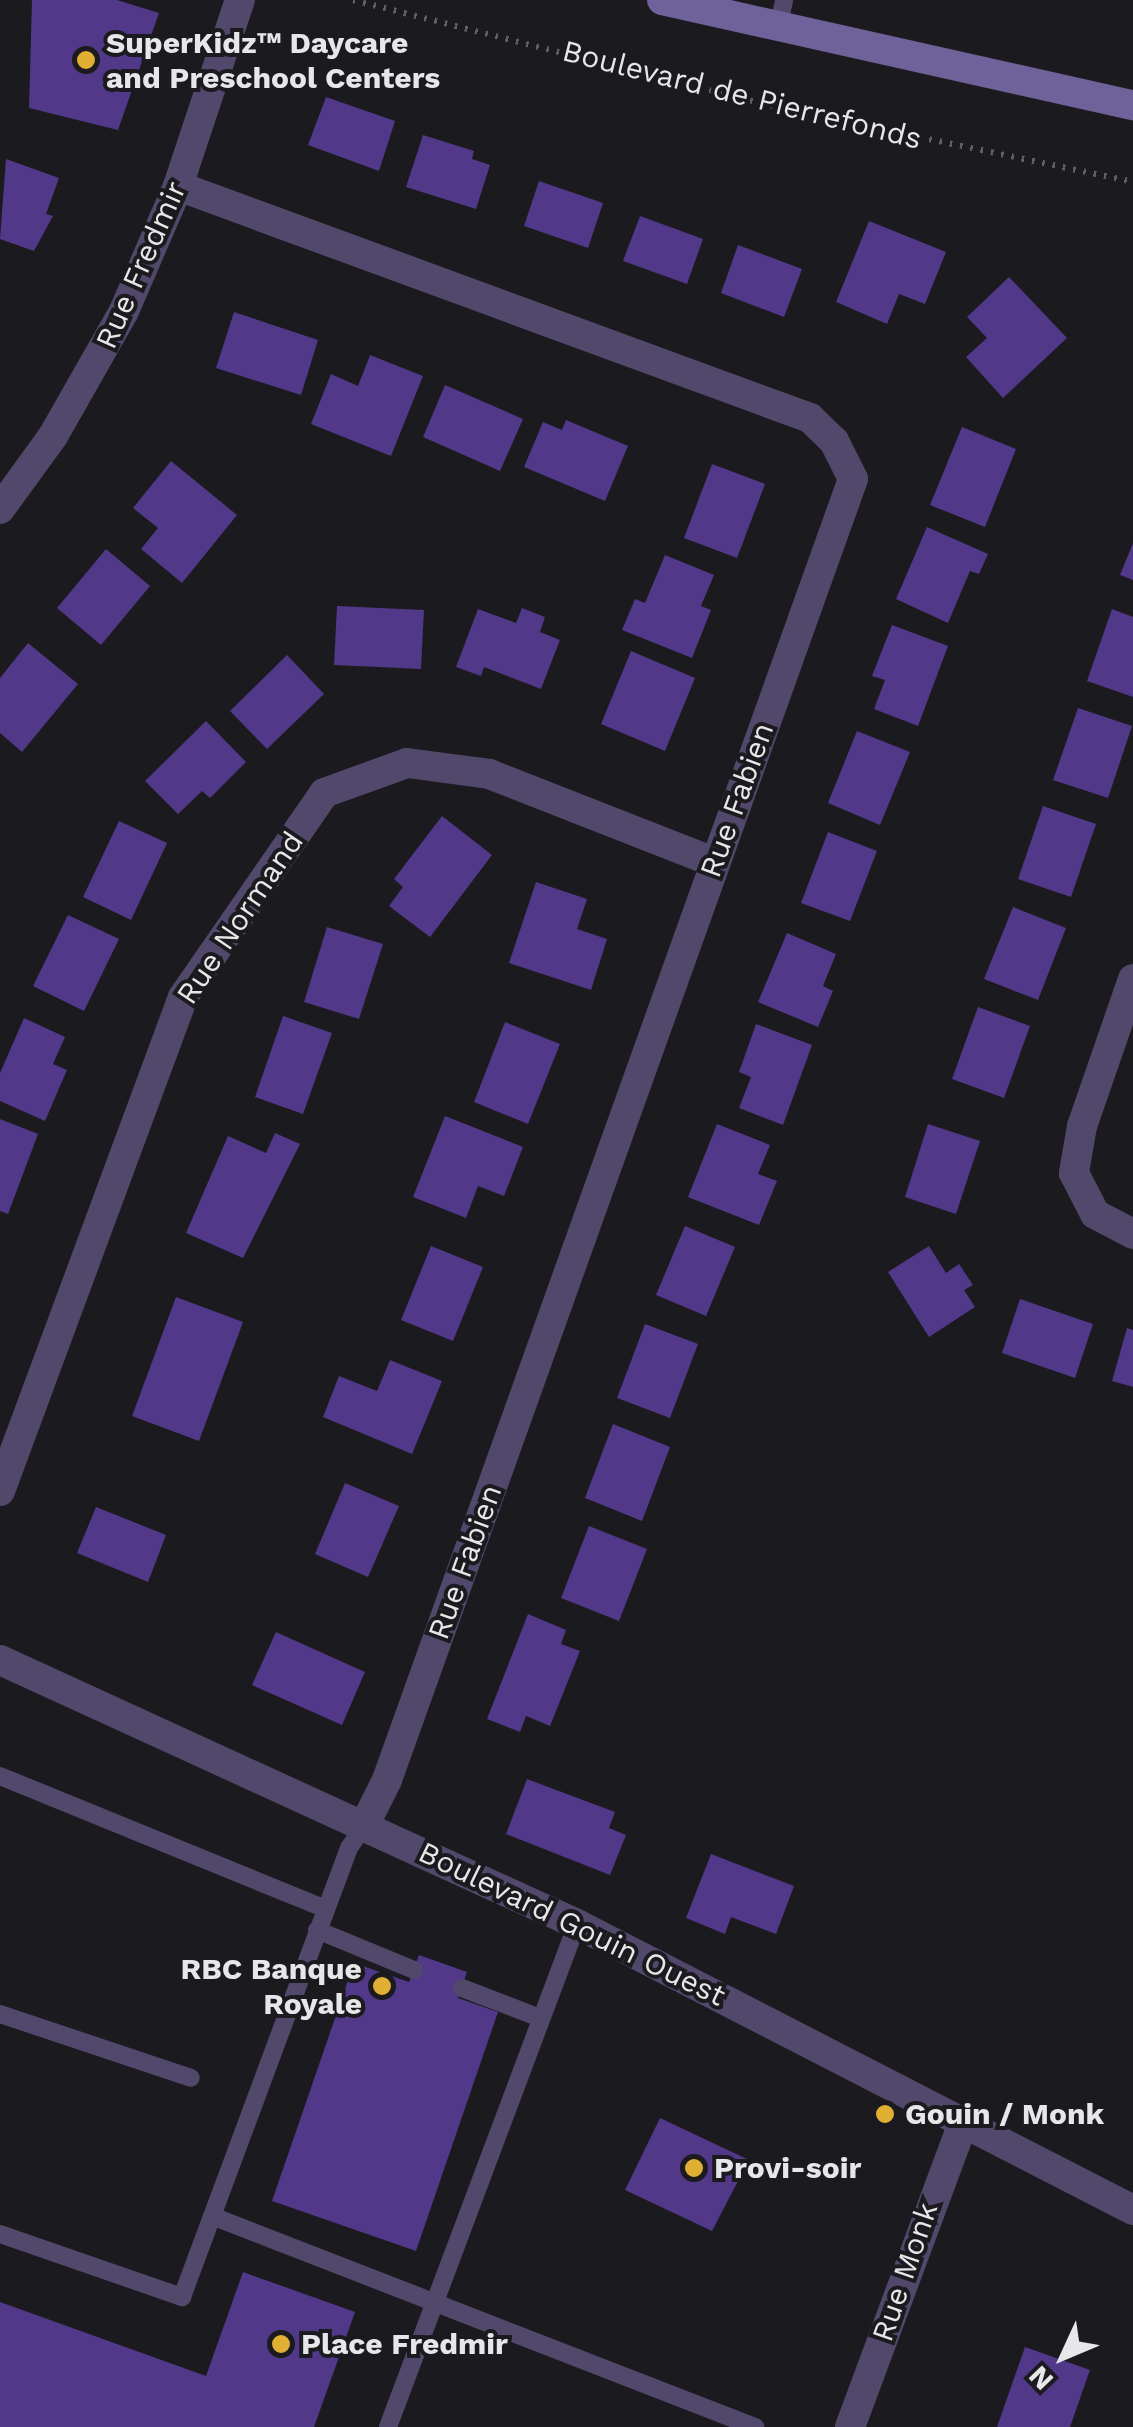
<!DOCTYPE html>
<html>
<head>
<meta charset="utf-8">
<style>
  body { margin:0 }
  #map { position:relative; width:1133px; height:2427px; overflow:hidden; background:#1b1a1e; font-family:"Work Sans",sans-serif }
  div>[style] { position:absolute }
  .building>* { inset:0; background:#523889 }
  .path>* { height:6px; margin-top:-3px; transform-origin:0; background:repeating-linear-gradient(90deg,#605f63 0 2.5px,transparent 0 10.5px) }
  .service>* { height:18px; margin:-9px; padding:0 9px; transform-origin:9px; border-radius:9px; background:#51486b }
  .minor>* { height:30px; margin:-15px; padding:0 15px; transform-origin:15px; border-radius:15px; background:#51486b }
  .tertiary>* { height:30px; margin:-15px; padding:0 15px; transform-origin:15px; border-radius:15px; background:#51486b }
  .secondary>* { height:30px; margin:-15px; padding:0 15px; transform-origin:15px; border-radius:15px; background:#6f6199 }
  .dots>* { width:28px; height:28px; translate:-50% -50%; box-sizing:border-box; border:5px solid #1b1a1e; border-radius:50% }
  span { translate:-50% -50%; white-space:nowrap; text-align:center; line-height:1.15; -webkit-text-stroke:8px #1b1a1e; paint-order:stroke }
  .poi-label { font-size:30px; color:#e7e6e9; font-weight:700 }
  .left { translate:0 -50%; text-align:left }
  .right { translate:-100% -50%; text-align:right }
  .street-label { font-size:30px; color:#e7e6e9 }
  .north { position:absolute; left:1013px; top:2307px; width:100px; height:100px; -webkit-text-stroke:8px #1b1a1e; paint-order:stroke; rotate:226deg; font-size:28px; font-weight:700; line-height:40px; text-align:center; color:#e7e6e9 }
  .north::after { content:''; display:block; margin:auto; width:35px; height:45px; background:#e7e6e9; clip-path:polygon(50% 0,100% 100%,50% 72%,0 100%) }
</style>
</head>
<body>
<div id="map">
  <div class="building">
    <div style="clip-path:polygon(32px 0,117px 0,159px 13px,118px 130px,29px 108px)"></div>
    <div style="clip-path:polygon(326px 97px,395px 121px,379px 171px,308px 145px)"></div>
    <div style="clip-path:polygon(423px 135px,474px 151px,472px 159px,490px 165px,476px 209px,406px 187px)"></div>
    <div style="clip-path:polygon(6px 159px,59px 178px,46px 214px,53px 216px,34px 251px,0 239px)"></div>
    <div style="clip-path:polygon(539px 181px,603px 203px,588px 248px,524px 226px)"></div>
    <div style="clip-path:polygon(640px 216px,703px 239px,687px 284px,623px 261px)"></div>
    <div style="clip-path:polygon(869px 221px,946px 252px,925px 304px,899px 294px,887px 324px,836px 302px)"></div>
    <div style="clip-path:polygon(738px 245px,802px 269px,784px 317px,721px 293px)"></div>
    <div style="clip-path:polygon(1009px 277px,1067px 338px,1003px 398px,966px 357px,987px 338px,967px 317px)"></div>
    <div style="clip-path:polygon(234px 312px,318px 340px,301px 395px,216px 368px)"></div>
    <div style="clip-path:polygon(370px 355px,423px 376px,391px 456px,311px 424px,331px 374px,358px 386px)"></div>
    <div style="clip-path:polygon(445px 385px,523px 419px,500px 471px,423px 437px)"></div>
    <div style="clip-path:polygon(566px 420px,628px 446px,605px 501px,524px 467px,543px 422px,562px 430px)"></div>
    <div style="clip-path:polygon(962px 427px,1016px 449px,985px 527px,930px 505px)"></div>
    <div style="clip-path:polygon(171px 461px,237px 515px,182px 583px,141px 549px,158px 528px,133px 508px)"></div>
    <div style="clip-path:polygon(712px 464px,765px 484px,737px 558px,684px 538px)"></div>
    <div style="clip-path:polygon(927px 527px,988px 554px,979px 574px,970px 571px,948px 623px,896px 599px)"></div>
    <div style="clip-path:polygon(1133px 543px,1133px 580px,1120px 575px)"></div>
    <div style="clip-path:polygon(106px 549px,150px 586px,101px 645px,57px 608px)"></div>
    <div style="clip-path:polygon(665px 555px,714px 575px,701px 606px,711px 610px,692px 658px,622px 630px,635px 599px,645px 603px)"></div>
    <div style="clip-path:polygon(337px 606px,424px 610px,421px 669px,334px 665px)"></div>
    <div style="clip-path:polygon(522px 608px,545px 617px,540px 632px,560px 640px,541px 689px,484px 667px,481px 676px,456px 667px,478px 609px,516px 623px)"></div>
    <div style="clip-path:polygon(1112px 609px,1133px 617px,1133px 697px,1087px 681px)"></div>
    <div style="clip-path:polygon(892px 625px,948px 646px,918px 726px,874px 709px,885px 680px,872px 676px)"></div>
    <div style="clip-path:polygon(28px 643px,78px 684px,22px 752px,0 733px,0 678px)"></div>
    <div style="clip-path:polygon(631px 651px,695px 678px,665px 751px,601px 724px)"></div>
    <div style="clip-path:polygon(287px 655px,324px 694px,267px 749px,230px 711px)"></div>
    <div style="clip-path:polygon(1078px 708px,1132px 726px,1108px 798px,1053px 780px)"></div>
    <div style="clip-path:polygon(206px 721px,246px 762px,210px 798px,202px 791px,178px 814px,145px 781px)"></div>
    <div style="clip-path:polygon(857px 731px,910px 752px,880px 825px,828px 803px)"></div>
    <div style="clip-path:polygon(1043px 806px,1096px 824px,1071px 897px,1018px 879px)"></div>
    <div style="clip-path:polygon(442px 816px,492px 855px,430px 937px,389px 906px,403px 887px,394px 879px)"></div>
    <div style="clip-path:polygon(119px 821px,167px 843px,131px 920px,83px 897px)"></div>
    <div style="clip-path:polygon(828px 832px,877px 851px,850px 921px,801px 903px)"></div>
    <div style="clip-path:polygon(536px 882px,587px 899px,577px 929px,607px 939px,591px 990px,509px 963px)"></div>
    <div style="clip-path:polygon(1013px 907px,1066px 928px,1038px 1000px,984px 979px)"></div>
    <div style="clip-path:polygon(68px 915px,119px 939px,84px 1011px,33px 986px)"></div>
    <div style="clip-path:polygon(327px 927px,383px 944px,359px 1019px,304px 1002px)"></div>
    <div style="clip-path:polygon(787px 933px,836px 954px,823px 986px,833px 991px,818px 1027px,758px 1002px)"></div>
    <div style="clip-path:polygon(978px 1007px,1030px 1026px,1004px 1098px,952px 1079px)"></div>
    <div style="clip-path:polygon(283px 1016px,332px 1033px,303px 1114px,255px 1097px)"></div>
    <div style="clip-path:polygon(24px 1018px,65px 1037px,53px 1064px,67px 1070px,45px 1121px,0 1101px,0 1073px)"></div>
    <div style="clip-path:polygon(505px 1022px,560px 1044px,528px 1124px,474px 1102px)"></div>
    <div style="clip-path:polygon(756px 1024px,812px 1045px,783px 1125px,739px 1108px,751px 1077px,739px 1072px)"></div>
    <div style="clip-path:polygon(445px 1116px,523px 1147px,504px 1196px,478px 1186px,466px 1218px,413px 1197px)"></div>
    <div style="clip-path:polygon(0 1119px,38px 1134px,8px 1214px,0 1211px)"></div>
    <div style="clip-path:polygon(717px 1124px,770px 1145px,758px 1174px,777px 1181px,759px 1225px,688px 1197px)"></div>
    <div style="clip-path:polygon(928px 1124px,980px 1141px,956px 1214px,905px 1197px)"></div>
    <div style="clip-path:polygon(275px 1133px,300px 1144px,243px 1258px,186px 1233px,228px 1136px,266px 1153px)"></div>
    <div style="clip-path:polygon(685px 1226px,735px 1247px,706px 1316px,656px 1295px)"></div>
    <div style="clip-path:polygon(431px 1246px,483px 1267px,453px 1341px,401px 1320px)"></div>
    <div style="clip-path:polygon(929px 1246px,946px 1273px,959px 1264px,973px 1285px,964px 1290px,975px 1307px,929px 1337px,888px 1272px)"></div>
    <div style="clip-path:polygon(176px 1297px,243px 1322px,199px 1441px,132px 1416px)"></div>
    <div style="clip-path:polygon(1020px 1299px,1093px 1324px,1075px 1378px,1002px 1353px)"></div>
    <div style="clip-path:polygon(645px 1324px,698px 1344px,670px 1418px,617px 1398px)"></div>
    <div style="clip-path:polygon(1127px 1328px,1133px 1330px,1133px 1387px,1112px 1381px)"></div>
    <div style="clip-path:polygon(390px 1360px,442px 1381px,412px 1454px,323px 1417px,339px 1376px,377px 1391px)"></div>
    <div style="clip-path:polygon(613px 1424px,670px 1447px,642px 1521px,585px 1498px)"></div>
    <div style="clip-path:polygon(345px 1483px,399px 1506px,368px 1577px,315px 1554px)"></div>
    <div style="clip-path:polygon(96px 1507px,166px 1535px,148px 1582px,77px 1553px)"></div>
    <div style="clip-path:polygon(589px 1526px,647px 1549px,619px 1621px,561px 1598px)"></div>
    <div style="clip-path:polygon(528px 1614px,566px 1630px,561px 1644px,580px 1651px,550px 1726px,526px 1716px,520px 1732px,487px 1719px)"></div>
    <div style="clip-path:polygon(276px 1632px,365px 1672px,342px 1725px,252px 1685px)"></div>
    <div style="clip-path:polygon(527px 1779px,615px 1812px,609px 1828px,626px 1835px,610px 1875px,506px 1834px)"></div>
    <div style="clip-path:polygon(711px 1854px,794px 1886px,776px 1934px,731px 1917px,725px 1934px,686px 1918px)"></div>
    <div style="clip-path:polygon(419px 1955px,467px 1972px,458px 1998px,498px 2012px,416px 2251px,272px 2201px,354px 1963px,409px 1982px)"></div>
    <div style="clip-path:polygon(660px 2118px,749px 2160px,712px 2231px,625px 2190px)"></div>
    <div style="clip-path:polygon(243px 2272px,355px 2312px,314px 2427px,0 2427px,0 2302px,206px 2376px)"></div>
    <div style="clip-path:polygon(1025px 2347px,1090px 2370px,1070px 2427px,997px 2427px)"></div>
  </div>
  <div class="path">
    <div style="left:353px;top:0;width:435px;rotate:14.2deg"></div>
    <div style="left:775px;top:107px;width:366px;rotate:11.8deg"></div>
  </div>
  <div class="service">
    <div style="left:778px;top:29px;width:30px;rotate:-78deg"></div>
    <div style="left:0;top:1776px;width:352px;rotate:22.2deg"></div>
    <div style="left:317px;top:1930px;width:105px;rotate:22.4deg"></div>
    <div style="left:462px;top:1988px;width:84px;rotate:21deg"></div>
    <div style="left:0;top:2014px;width:201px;rotate:18.5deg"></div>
    <div style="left:212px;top:2216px;width:583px;rotate:21.24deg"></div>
    <div style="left:0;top:2234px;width:193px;rotate:19.1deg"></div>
    <div style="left:182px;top:2297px;width:479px;rotate:-69.6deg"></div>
    <div style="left:349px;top:1848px;width:29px;rotate:-56deg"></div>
    <div style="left:388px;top:2427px;width:537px;rotate:-69.41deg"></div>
  </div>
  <div class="minor">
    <div style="left:178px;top:186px;width:673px;rotate:20.16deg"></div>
    <div style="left:810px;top:418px;width:33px;rotate:44deg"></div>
    <div style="left:834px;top:441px;width:42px;rotate:63.4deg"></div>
    <div style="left:853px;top:479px;width:1382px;rotate:109.71deg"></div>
    <div style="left:387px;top:1780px;width:49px;rotate:116.6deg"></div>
    <div style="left:0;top:509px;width:90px;rotate:-54deg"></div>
    <div style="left:53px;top:436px;width:144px;rotate:-60.4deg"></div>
    <div style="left:124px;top:311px;width:136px;rotate:-66.6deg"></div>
    <div style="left:178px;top:186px;width:196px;rotate:-71.6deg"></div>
    <div style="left:1133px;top:979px;width:156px;rotate:109.1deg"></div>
    <div style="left:1082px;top:1126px;width:48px;rotate:99.7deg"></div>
    <div style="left:1074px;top:1173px;width:46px;rotate:62.9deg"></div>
    <div style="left:1095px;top:1214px;width:43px;rotate:27.8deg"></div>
    <div style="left:0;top:1491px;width:527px;rotate:-69.67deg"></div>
    <div style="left:183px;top:997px;width:248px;rotate:-55.3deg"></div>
    <div style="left:324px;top:793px;width:88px;rotate:-19.9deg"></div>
    <div style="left:407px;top:763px;width:83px;rotate:7.6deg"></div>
    <div style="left:489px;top:774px;width:242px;rotate:21.4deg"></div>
    <div style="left:850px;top:2427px;width:327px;rotate:-69.6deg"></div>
  </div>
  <div class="tertiary">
    <div style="left:0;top:1660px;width:635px;rotate:24.59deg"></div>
    <div style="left:577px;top:1924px;width:625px;rotate:27.22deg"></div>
  </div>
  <div class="secondary">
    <div style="left:662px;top:0;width:483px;rotate:12.6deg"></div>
  </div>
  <div class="dots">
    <div style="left:86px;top:60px;background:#e1af34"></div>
    <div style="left:382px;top:1986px;background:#e1af34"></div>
    <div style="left:885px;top:2114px;background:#e1af34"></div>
    <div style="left:694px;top:2168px;background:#e1af34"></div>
    <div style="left:281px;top:2344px;background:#e1af34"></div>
  </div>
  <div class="poi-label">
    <span class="left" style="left:106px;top:60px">SuperKidz™ Daycare<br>and Preschool Centers</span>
    <span class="right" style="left:362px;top:1986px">RBC Banque<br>Royale</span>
    <span class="left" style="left:905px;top:2114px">Gouin / Monk</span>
    <span class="left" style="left:714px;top:2168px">Provi-soir</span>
    <span class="left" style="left:301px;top:2344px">Place Fredmir</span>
  </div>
  <div class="street-label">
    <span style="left:742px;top:95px;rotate:14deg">Boulevard de Pierrefonds</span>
    <span style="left:141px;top:265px;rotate:-66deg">Rue Fredmir</span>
    <span style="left:737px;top:800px;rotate:-70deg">Rue Fabien</span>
    <span style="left:240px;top:918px;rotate:-56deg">Rue Normand</span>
    <span style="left:465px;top:1562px;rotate:-70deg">Rue Fabien</span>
    <span style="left:572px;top:1924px;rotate:26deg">Boulevard Gouin Ouest</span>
    <span style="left:905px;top:2272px;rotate:-71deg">Rue Monk</span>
  </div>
  <div class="north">N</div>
</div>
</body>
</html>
